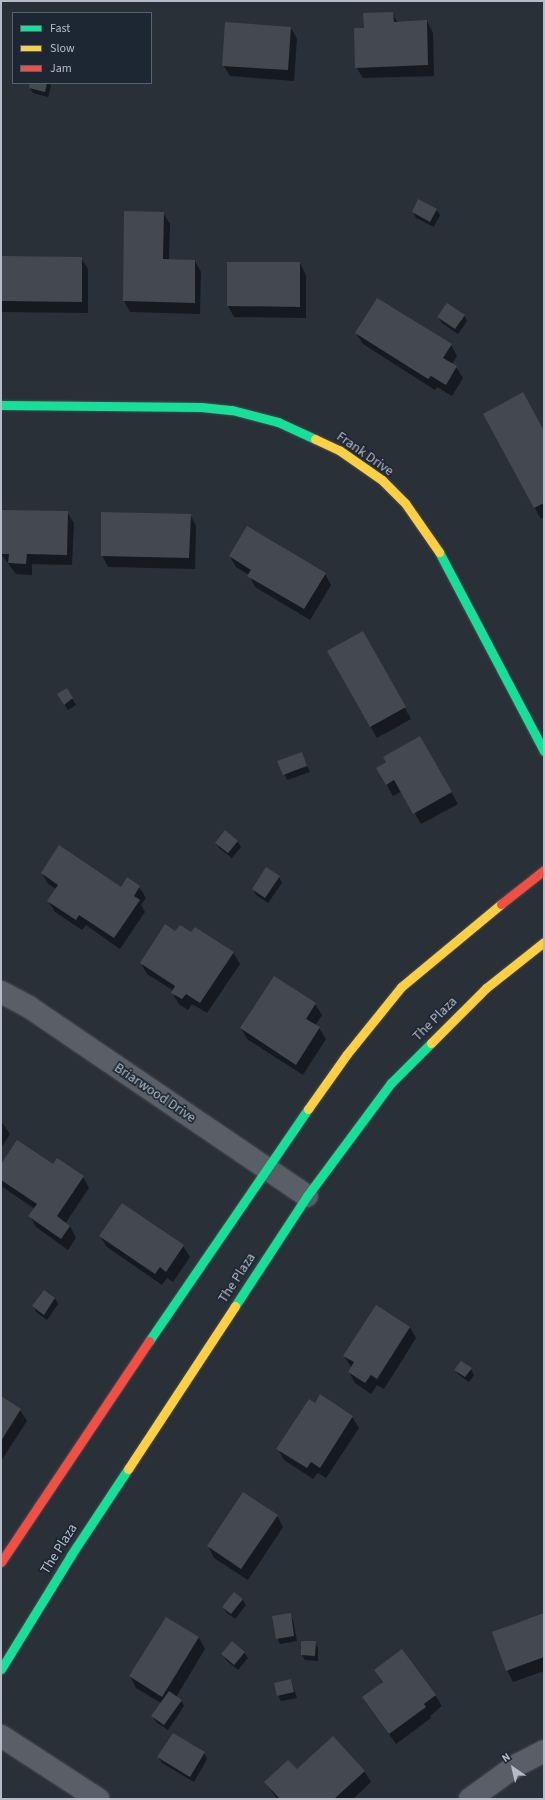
<!DOCTYPE html>
<html>
<head>
<meta charset="utf-8">
<style>
  body { margin:0 }
  #map { position:relative; width:545px; height:1800px; overflow:hidden; background:#2a3038; font-family:"Source Sans 3",sans-serif }
  div>[style] { position:absolute }
  .shadow>* { inset:0; background:#0007 }
  .building>* { inset:0; background:#444950 }
  .roads { filter:drop-shadow(0 0 1px #484c53) drop-shadow(0 0 1px #484c53) }
  .street>* { height:22px; margin:-11px; padding:0 11px; transform-origin:11px; border-radius:11px; background:#5a5e66 }
  .fast>* { height:9px; margin:-4.5px; padding:0 4.5px; transform-origin:4.5px; border-radius:4.5px; background:#16e098 }
  .slow>* { height:9px; margin:-4.5px; padding:0 4.5px; transform-origin:4.5px; border-radius:4.5px; background:#ffcf43 }
  .jam>* { height:9px; margin:-4.5px; padding:0 4.5px; transform-origin:4.5px; border-radius:4.5px; background:#f24e42 }
  span { translate:-50% -50%; white-space:nowrap; text-align:center; line-height:1.15; -webkit-text-stroke:3.5px #1d2633; paint-order:stroke }
  .street-label { font-size:14px; color:#b4bcc9 }
  .frame { position:absolute; inset:0; border:2px solid #b4bcc9; pointer-events:none }
  .legend { position:absolute; left:12px; top:12px; width:140px; height:72px; box-sizing:border-box; background:#1d2633; border:1px solid #59626f; margin:0; padding:5px 7px; list-style:none; font-size:12px; color:#b4bcc9 }
  .legend li { display:flex; align-items:center; gap:8px; height:20px }
  .legend b { width:20px; border:1px solid #59626f }
  .north { position:absolute; left:493px; top:1748px; width:40px; height:40px; -webkit-text-stroke:3px #1d2633; paint-order:stroke; rotate:326deg; font-size:11px; font-weight:700; line-height:16px; text-align:center; color:#b4bcc9 }
  .north::after { content:''; display:block; margin:auto; width:14px; height:18px; background:#b4bcc9; clip-path:polygon(50% 0,100% 100%,50% 72%,0 100%) }
</style>
</head>
<body>
<div id="map">
  <div class="shadow">
    <div style="clip-path:polygon(392px 13px,398px 23px,427px 21px,433px 33px,434px 76px,363px 78px,356px 67px,365px 29px)"></div>
    <div style="clip-path:polygon(291px 28px,297px 39px,294px 81px,230px 76px,223px 65px)"></div>
    <div style="clip-path:polygon(31px 83px,49px 83px,51px 86px,48px 97px,33px 93px,30px 88px)"></div>
    <div style="clip-path:polygon(436px 209px,440px 215px,434px 227px,416px 218px,413px 212px)"></div>
    <div style="clip-path:polygon(125px 212px,163px 213px,170px 224px,169px 260px,195px 261px,201px 272px,200px 314px,130px 312px,124px 301px)"></div>
    <div style="clip-path:polygon(1px 257px,81px 258px,88px 269px,88px 313px,1px 312px)"></div>
    <div style="clip-path:polygon(300px 263px,306px 275px,306px 318px,234px 317px,228px 306px)"></div>
    <div style="clip-path:polygon(464px 315px,467px 321px,458px 334px,442px 323px,438px 317px)"></div>
    <div style="clip-path:polygon(356px 333px,451px 345px,457px 356px,452px 364px,456px 367px,463px 378px,452px 396px,437px 387px,435px 390px,363px 344px)"></div>
    <div style="clip-path:polygon(484px 415px,544px 432px,544px 517px,541px 519px)"></div>
    <div style="clip-path:polygon(67px 512px,74px 523px,72px 565px,32px 564px,32px 575px,16px 574px,1px 554px)"></div>
    <div style="clip-path:polygon(190px 514px,196px 526px,195px 569px,108px 567px,102px 555px)"></div>
    <div style="clip-path:polygon(230px 556px,325px 574px,331px 585px,310px 620px,255px 587px,249px 575px,236px 567px)"></div>
    <div style="clip-path:polygon(363px 632px,411px 719px,377px 738px,328px 652px)"></div>
    <div style="clip-path:polygon(66px 689px,76px 705px,68px 710px,58px 695px)"></div>
    <div style="clip-path:polygon(420px 737px,458px 804px,421px 824px,402px 791px,393px 796px,377px 768px)"></div>
    <div style="clip-path:polygon(301px 753px,310px 772px,287px 780px,279px 762px)"></div>
    <div style="clip-path:polygon(238px 842px,241px 847px,232px 858px,219px 848px,216px 843px)"></div>
    <div style="clip-path:polygon(42px 873px,121px 888px,127px 879px,139px 887px,146px 898px,141px 905px,145px 912px,120px 949px,86px 925px,82px 930px,55px 912px,48px 901px,56px 889px,48px 884px)"></div>
    <div style="clip-path:polygon(279px 877px,282px 883px,268px 903px,256px 895px,253px 889px)"></div>
    <div style="clip-path:polygon(176px 933px,192px 934px,233px 952px,240px 964px,207px 1013px,192px 1004px,188px 1010px,179px 1004px,172px 993px,174px 991px,147px 974px,141px 963px)"></div>
    <div style="clip-path:polygon(274px 977px,315px 1004px,322px 1015px,315px 1026px,319px 1028px,326px 1039px,303px 1075px,247px 1039px,241px 1028px)"></div>
    <div style="clip-path:polygon(1px 1121px,10px 1134px,1px 1148px)"></div>
    <div style="clip-path:polygon(1px 1166px,53px 1166px,83px 1177px,89px 1188px,65px 1224px,70px 1226px,76px 1238px,68px 1250px,36px 1227px,30px 1216px,35px 1209px,1px 1186px)"></div>
    <div style="clip-path:polygon(100px 1236px,183px 1246px,190px 1257px,173px 1282px,167px 1278px,162px 1285px,107px 1247px)"></div>
    <div style="clip-path:polygon(55px 1298px,58px 1304px,47px 1320px,36px 1312px,33px 1306px)"></div>
    <div style="clip-path:polygon(410px 1327px,416px 1338px,384px 1389px,377px 1385px,371px 1394px,355px 1383px,349px 1372px,352px 1368px,344px 1356px)"></div>
    <div style="clip-path:polygon(471px 1369px,474px 1375px,469px 1382px,459px 1375px,455px 1370px)"></div>
    <div style="clip-path:polygon(1px 1398px,20px 1410px,27px 1421px,1px 1461px)"></div>
    <div style="clip-path:polygon(315px 1404px,352px 1417px,359px 1428px,326px 1478px,318px 1473px,313px 1479px,284px 1460px,278px 1449px)"></div>
    <div style="clip-path:polygon(277px 1516px,283px 1527px,248px 1580px,214px 1558px,208px 1546px)"></div>
    <div style="clip-path:polygon(242px 1599px,246px 1605px,235px 1619px,227px 1613px,223px 1607px)"></div>
    <div style="clip-path:polygon(290px 1614px,293px 1620px,297px 1641px,280px 1644px,277px 1638px)"></div>
    <div style="clip-path:polygon(544px 1614px,544px 1671px,513px 1682px,507px 1670px)"></div>
    <div style="clip-path:polygon(166px 1619px,199px 1638px,205px 1649px,176px 1697px,181px 1700px,184px 1706px,168px 1730px,156px 1722px,152px 1716px,161px 1703px,136px 1688px,130px 1676px)"></div>
    <div style="clip-path:polygon(315px 1642px,318px 1648px,318px 1661px,305px 1660px,302px 1655px)"></div>
    <div style="clip-path:polygon(244px 1652px,248px 1658px,238px 1670px,226px 1660px,223px 1655px)"></div>
    <div style="clip-path:polygon(375px 1670px,435px 1695px,442px 1706px,430px 1716px,431px 1718px,396px 1744px,363px 1698px,383px 1683px)"></div>
    <div style="clip-path:polygon(291px 1680px,297px 1698px,281px 1701px,278px 1695px)"></div>
    <div style="clip-path:polygon(204px 1753px,207px 1759px,194px 1782px,162px 1763px,158px 1757px)"></div>
    <div style="clip-path:polygon(297px 1770px,364px 1771px,371px 1782px,353px 1799px,277px 1799px,265px 1782px)"></div>
  </div>
  <div class="building">
    <div style="clip-path:polygon(393px 12px,394px 22px,427px 20px,428px 65px,355px 68px,354px 28px,364px 28px,363px 13px)"></div>
    <div style="clip-path:polygon(225px 22px,291px 27px,288px 70px,222px 66px)"></div>
    <div style="clip-path:polygon(30px 83px,47px 83px,45px 92px,29px 88px)"></div>
    <div style="clip-path:polygon(418px 199px,437px 209px,430px 222px,412px 212px)"></div>
    <div style="clip-path:polygon(124px 211px,164px 212px,163px 259px,195px 260px,195px 303px,123px 301px)"></div>
    <div style="clip-path:polygon(1px 256px,82px 257px,82px 302px,1px 301px)"></div>
    <div style="clip-path:polygon(227px 262px,300px 262px,300px 307px,227px 306px)"></div>
    <div style="clip-path:polygon(377px 298px,452px 344px,443px 358px,457px 366px,446px 385px,431px 376px,428px 379px,355px 333px)"></div>
    <div style="clip-path:polygon(447px 303px,465px 315px,455px 329px,437px 317px)"></div>
    <div style="clip-path:polygon(523px 392px,544px 431px,544px 503px,534px 508px,483px 414px)"></div>
    <div style="clip-path:polygon(2px 510px,68px 511px,67px 555px,27px 554px,26px 564px,8px 563px,9px 554px,1px 554px)"></div>
    <div style="clip-path:polygon(101px 512px,191px 514px,189px 558px,101px 556px)"></div>
    <div style="clip-path:polygon(247px 526px,326px 573px,304px 609px,247px 576px,251px 570px,229px 556px)"></div>
    <div style="clip-path:polygon(363px 631px,406px 707px,370px 727px,327px 651px)"></div>
    <div style="clip-path:polygon(67px 688px,73px 698px,64px 705px,57px 694px)"></div>
    <div style="clip-path:polygon(420px 736px,452px 792px,413px 814px,394px 780px,386px 785px,376px 768px,386px 762px,383px 757px)"></div>
    <div style="clip-path:polygon(302px 752px,307px 766px,283px 775px,277px 761px)"></div>
    <div style="clip-path:polygon(225px 830px,238px 841px,228px 853px,215px 843px)"></div>
    <div style="clip-path:polygon(59px 845px,121px 887px,127px 877px,140px 886px,134px 896px,140px 900px,114px 938px,79px 915px,76px 920px,47px 901px,58px 885px,41px 873px)"></div>
    <div style="clip-path:polygon(266px 867px,280px 876px,265px 898px,252px 889px)"></div>
    <div style="clip-path:polygon(165px 924px,175px 931px,180px 925px,191px 932px,195px 927px,234px 952px,200px 1003px,186px 994px,182px 999px,171px 993px,175px 986px,140px 963px)"></div>
    <div style="clip-path:polygon(274px 976px,316px 1003px,306px 1019px,320px 1027px,296px 1065px,240px 1028px)"></div>
    <div style="clip-path:polygon(17px 1140px,53px 1164px,57px 1158px,84px 1176px,57px 1216px,70px 1226px,61px 1239px,28px 1216px,37px 1204px,1px 1180px,1px 1164px)"></div>
    <div style="clip-path:polygon(122px 1203px,184px 1245px,166px 1272px,160px 1267px,155px 1274px,99px 1236px)"></div>
    <div style="clip-path:polygon(44px 1290px,55px 1298px,44px 1315px,32px 1306px)"></div>
    <div style="clip-path:polygon(376px 1305px,410px 1327px,377px 1379px,371px 1375px,365px 1383px,348px 1372px,354px 1362px,343px 1356px)"></div>
    <div style="clip-path:polygon(461px 1361px,472px 1368px,465px 1377px,454px 1370px)"></div>
    <div style="clip-path:polygon(320px 1394px,353px 1416px,320px 1468px,311px 1462px,307px 1468px,276px 1449px,309px 1399px,315px 1403px)"></div>
    <div style="clip-path:polygon(1px 1396px,21px 1409px,1px 1441px)"></div>
    <div style="clip-path:polygon(243px 1492px,278px 1515px,241px 1569px,207px 1546px)"></div>
    <div style="clip-path:polygon(234px 1592px,243px 1599px,231px 1614px,222px 1607px)"></div>
    <div style="clip-path:polygon(291px 1613px,294px 1636px,276px 1639px,272px 1616px)"></div>
    <div style="clip-path:polygon(544px 1613px,544px 1657px,506px 1671px,492px 1632px)"></div>
    <div style="clip-path:polygon(166px 1617px,199px 1637px,162px 1697px,129px 1676px)"></div>
    <div style="clip-path:polygon(232px 1641px,245px 1652px,234px 1665px,221px 1654px)"></div>
    <div style="clip-path:polygon(301px 1641px,316px 1641px,315px 1656px,301px 1655px)"></div>
    <div style="clip-path:polygon(402px 1649px,436px 1695px,424px 1704px,426px 1707px,389px 1734px,362px 1697px,383px 1682px,374px 1670px)"></div>
    <div style="clip-path:polygon(291px 1679px,294px 1692px,277px 1696px,274px 1683px)"></div>
    <div style="clip-path:polygon(169px 1691px,182px 1700px,164px 1725px,151px 1716px)"></div>
    <div style="clip-path:polygon(173px 1733px,205px 1752px,190px 1777px,157px 1757px)"></div>
    <div style="clip-path:polygon(333px 1736px,365px 1771px,334px 1799px,280px 1799px,264px 1782px,288px 1760px,297px 1769px)"></div>
  </div>
  <div class="roads">
    <div class="street">
      <div style="left:1px;top:992px;width:32px;rotate:28deg"></div>
      <div style="left:29px;top:1007px;width:336px;rotate:34.2deg"></div>
      <div style="left:1px;top:1736px;width:116px;rotate:33deg"></div>
      <div style="left:470px;top:1799px;width:58px;rotate:-35.9deg"></div>
      <div style="left:517px;top:1765px;width:30px;rotate:-27deg"></div>
    </div>
    <div class="fast">
      <div style="left:1px;top:405px;width:200px;rotate:0.6deg"></div>
      <div style="left:201px;top:407px;width:31px;rotate:6deg"></div>
      <div style="left:232px;top:410px;width:48px;rotate:14.6deg"></div>
      <div style="left:278px;top:422px;width:41px;rotate:24.7deg"></div>
      <div style="left:439px;top:552px;width:225px;rotate:62.2deg"></div>
      <div style="left:235px;top:1306px;width:131px;rotate:-56.8deg"></div>
      <div style="left:307px;top:1196px;width:141px;rotate:-53.4deg"></div>
      <div style="left:391px;top:1083px;width:57px;rotate:-45deg"></div>
      <div style="left:149px;top:1341px;width:281px;rotate:-55.6deg"></div>
      <div style="left:1px;top:1669px;width:134px;rotate:-58.4deg"></div>
      <div style="left:71px;top:1555px;width:103px;rotate:-56.5deg"></div>
    </div>
    <div class="slow">
      <div style="left:315px;top:439px;width:26px;rotate:25deg"></div>
      <div style="left:339px;top:450px;width:52px;rotate:34.9deg"></div>
      <div style="left:382px;top:480px;width:33px;rotate:45deg"></div>
      <div style="left:405px;top:503px;width:60px;rotate:55.2deg"></div>
      <div style="left:431px;top:1043px;width:78px;rotate:-45deg"></div>
      <div style="left:486px;top:988px;width:74px;rotate:-38.4deg"></div>
      <div style="left:308px;top:1109px;width:67px;rotate:-54.7deg"></div>
      <div style="left:347px;top:1054px;width:86px;rotate:-51.1deg"></div>
      <div style="left:401px;top:987px;width:130px;rotate:-39.7deg"></div>
      <div style="left:128px;top:1469px;width:195px;rotate:-56.7deg"></div>
    </div>
    <div class="jam">
      <div style="left:501px;top:904px;width:55px;rotate:-38.3deg"></div>
      <div style="left:1px;top:1562px;width:266px;rotate:-56.2deg"></div>
    </div>
  </div>
  <div class="street-label">
    <span style="left:365px;top:454px;rotate:35deg">Frank Drive</span>
    <span style="left:435px;top:1019px;rotate:-45deg">The Plaza</span>
    <span style="left:155px;top:1093px;rotate:34deg">Briarwood Drive</span>
    <span style="left:237px;top:1278px;rotate:-57deg">The Plaza</span>
    <span style="left:59px;top:1549px;rotate:-58deg">The Plaza</span>
  </div>
  <div class="frame"></div>
  <ul class="legend">
  <li><b style="height:5px;background:#16e098"></b>Fast</li>
  <li><b style="height:5px;background:#ffcf43"></b>Slow</li>
  <li><b style="height:5px;background:#f24e42"></b>Jam</li>
  </ul>
  <div class="north">N</div>
</div>
</body>
</html>
